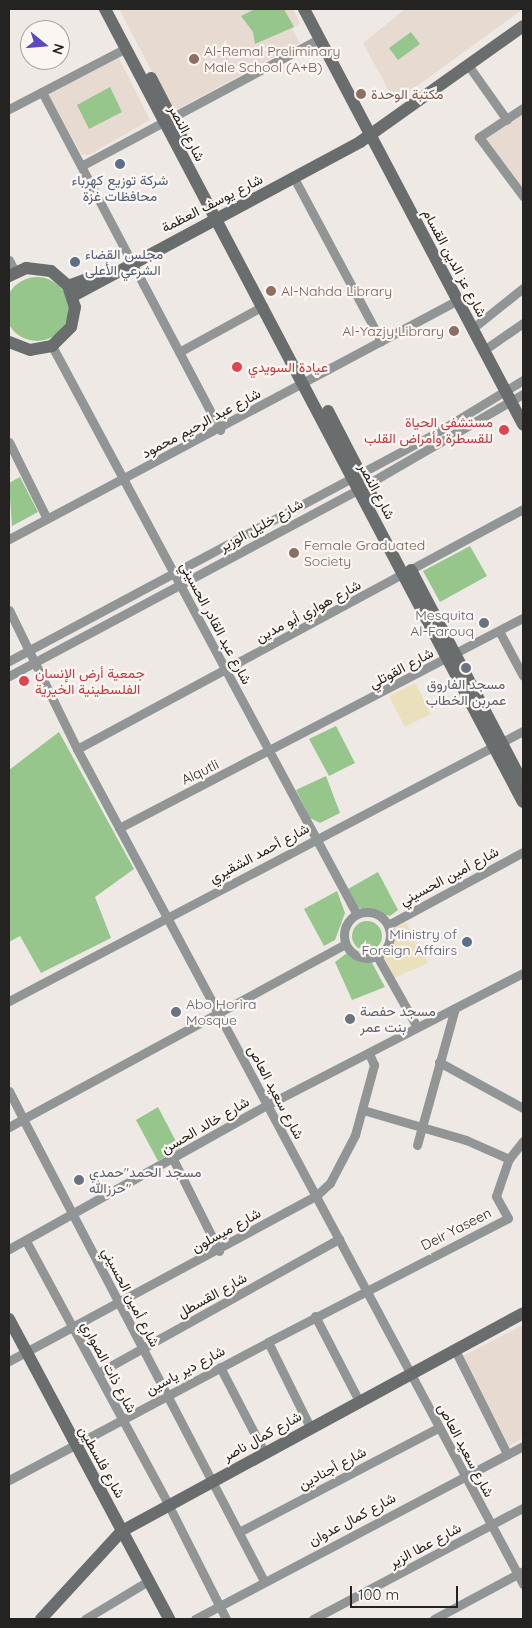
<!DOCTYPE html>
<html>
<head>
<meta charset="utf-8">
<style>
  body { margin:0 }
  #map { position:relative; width:532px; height:1628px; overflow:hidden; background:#eee9e4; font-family:Quicksand,Vazirmatn,sans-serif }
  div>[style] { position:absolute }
  .built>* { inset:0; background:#e6dad1 }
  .green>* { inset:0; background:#97c68c }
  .round { border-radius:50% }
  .sand>* { inset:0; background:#eae0bb }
  .street>* { height:9px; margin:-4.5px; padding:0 4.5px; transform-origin:4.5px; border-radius:4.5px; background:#929596 }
  .street>.ring { margin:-4.5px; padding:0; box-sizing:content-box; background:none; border:9px solid #929596; border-radius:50% }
  .secondary>* { height:12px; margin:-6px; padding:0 6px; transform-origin:6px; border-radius:6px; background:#696d6e }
  .dots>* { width:14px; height:14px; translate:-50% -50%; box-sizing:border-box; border:2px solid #fbf6f2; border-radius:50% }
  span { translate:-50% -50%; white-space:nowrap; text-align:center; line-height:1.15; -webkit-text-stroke:4.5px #fbf6f2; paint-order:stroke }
  .education-label { font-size:14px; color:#785e54 }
  .left { translate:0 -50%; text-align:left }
  .right { translate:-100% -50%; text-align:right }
  .street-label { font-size:14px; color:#252321 }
  .service-label { font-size:14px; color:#4e5e75 }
  .health-label { font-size:14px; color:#be3a42 }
  .worship-label { font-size:14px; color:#5b616d }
  .frame { position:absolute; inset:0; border:10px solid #252321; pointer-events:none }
  .north { position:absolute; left:20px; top:20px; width:50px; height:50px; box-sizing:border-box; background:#fbf6f2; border:1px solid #a5a29e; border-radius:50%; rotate:107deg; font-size:14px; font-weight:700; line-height:20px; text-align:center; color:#252321 }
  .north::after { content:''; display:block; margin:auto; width:18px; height:22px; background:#5d48c0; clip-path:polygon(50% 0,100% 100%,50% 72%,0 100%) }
  .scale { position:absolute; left:350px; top:1586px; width:108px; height:22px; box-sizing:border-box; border:2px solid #252321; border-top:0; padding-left:6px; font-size:15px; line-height:18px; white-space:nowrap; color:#252321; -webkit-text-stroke:4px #fbf6f2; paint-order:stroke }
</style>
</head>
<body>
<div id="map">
  <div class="built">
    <div style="clip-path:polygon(119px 9px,293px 9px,300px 23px,292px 29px,300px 43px,176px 110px,169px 104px)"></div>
    <div style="clip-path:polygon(405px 9px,523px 9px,395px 102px,363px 43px)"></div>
    <div style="clip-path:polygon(119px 58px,150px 120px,89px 155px,82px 155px,48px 94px)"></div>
    <div style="clip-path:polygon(523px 112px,523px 191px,482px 138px)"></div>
    <div style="clip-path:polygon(523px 1325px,523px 1438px,507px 1447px,463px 1356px)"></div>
  </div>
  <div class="green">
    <div style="clip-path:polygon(255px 9px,284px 9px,294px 27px,255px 44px,253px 32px,241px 16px)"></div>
    <div style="clip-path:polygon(411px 32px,420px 44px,398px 60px,389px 48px)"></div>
    <div style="clip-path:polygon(110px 87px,122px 112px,89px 129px,77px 105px)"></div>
    <div class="round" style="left:5px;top:277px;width:64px;height:64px"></div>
    <div style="clip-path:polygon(20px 477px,38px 512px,12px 526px,9px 483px)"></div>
    <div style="clip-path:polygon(470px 546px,487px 576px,440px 602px,423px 571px)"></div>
    <div style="clip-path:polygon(336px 726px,355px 763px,329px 776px,309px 739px)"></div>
    <div style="clip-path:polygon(59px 732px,134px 869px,95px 897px,111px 938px,41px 973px,20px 936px,9px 942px,9px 770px)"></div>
    <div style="clip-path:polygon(326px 776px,340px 813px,320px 823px,310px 818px,296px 790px)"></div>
    <div style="clip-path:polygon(378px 872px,398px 910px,390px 916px,358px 908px,348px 889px)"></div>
    <div style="clip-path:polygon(337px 891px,345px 913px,335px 940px,324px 946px,304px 909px)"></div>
    <div class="round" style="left:352px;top:921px;width:30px;height:30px"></div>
    <div style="clip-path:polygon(347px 953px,371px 961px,385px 987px,352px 1000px,335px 962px)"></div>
    <div style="clip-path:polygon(158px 1107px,180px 1149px,158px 1161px,136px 1120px)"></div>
  </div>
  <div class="sand">
    <div style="clip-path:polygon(415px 683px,431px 714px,405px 727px,389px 696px)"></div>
    <div style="clip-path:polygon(406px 922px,428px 963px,394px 978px,384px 957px,394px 929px)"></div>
  </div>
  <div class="street">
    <div style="left:468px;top:65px;width:67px;rotate:54.7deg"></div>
    <div style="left:42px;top:92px;width:382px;rotate:62.2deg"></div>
    <div style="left:523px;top:108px;width:53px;rotate:146.6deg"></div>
    <div style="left:479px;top:137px;width:74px;rotate:53.3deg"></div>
    <div style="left:9px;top:109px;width:132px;rotate:-27.5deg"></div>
    <div style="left:81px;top:166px;width:270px;rotate:-28.1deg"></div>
    <div style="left:294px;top:178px;width:185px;rotate:61.9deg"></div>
    <div style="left:9px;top:260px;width:13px;rotate:63deg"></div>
    <div style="left:473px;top:328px;width:64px;rotate:-38.7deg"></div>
    <div style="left:52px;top:346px;width:643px;rotate:61.8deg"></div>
    <div style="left:484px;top:350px;width:47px;rotate:-34.7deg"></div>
    <div style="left:179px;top:352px;width:96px;rotate:-28.7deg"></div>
    <div style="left:9px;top:442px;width:84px;rotate:63.7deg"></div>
    <div style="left:9px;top:539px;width:509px;rotate:-28.03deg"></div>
    <div style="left:9px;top:610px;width:155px;rotate:63.9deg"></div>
    <div style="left:77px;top:749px;width:947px;rotate:61.89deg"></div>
    <div style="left:499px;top:631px;width:51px;rotate:61.9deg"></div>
    <div style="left:9px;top:661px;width:478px;rotate:-28.1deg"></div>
    <div style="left:431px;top:436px;width:108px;rotate:-31.3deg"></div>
    <div style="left:9px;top:676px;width:405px;rotate:-28.1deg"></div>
    <div style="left:366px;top:485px;width:181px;rotate:-30.1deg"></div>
    <div style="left:77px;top:749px;width:506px;rotate:-28.29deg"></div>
    <div style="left:119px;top:828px;width:455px;rotate:-27.5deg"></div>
    <div class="ring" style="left:344px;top:912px;width:37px;height:37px"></div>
    <div style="left:388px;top:925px;width:153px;rotate:-28.4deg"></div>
    <div style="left:377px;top:956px;width:81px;rotate:60.6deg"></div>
    <div style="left:9px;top:1001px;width:581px;rotate:-27.71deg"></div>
    <div style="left:439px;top:1062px;width:96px;rotate:28.7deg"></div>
    <div style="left:9px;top:1091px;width:31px;rotate:63deg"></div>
    <div style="left:23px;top:1119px;width:16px;rotate:150deg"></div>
    <div style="left:363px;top:1110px;width:107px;rotate:16.2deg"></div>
    <div style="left:466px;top:1140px;width:47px;rotate:23.8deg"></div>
    <div style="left:417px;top:1145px;width:142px;rotate:-74.5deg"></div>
    <div style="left:173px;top:1159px;width:103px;rotate:63.4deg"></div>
    <div style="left:26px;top:1241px;width:300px;rotate:61.6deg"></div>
    <div style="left:9px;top:1249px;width:295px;rotate:-29.2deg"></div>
    <div style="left:267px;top:1105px;width:288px;rotate:-27.3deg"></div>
    <div style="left:315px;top:1316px;width:96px;rotate:62.6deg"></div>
    <div style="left:268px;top:1342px;width:270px;rotate:-27.3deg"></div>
    <div style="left:508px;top:1218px;width:25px;rotate:-119deg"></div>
    <div style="left:496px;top:1196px;width:39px;rotate:-71deg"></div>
    <div style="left:509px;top:1159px;width:23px;rotate:-52deg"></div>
    <div style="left:458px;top:1356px;width:110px;rotate:63.4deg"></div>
    <div style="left:9px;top:1361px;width:350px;rotate:-28.3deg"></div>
    <div style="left:317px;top:1195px;width:18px;rotate:-43deg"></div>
    <div style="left:330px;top:1183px;width:54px;rotate:-62.5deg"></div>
    <div style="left:355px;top:1135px;width:73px;rotate:-74.8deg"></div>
    <div style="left:374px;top:1065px;width:13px;rotate:-113deg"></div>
    <div style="left:220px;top:1367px;width:96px;rotate:62.6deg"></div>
    <div style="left:98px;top:1373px;width:276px;rotate:-29.1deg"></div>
    <div style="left:9px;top:1480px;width:293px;rotate:-28deg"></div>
    <div style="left:268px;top:1342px;width:95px;rotate:63.7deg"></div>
    <div style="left:172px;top:1512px;width:120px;rotate:63.2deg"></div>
    <div style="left:239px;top:1532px;width:225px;rotate:-27.6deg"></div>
    <div style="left:264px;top:1581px;width:521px;rotate:-117.55deg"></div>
    <div style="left:23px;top:1119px;width:366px;rotate:-28.5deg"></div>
    <div style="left:85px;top:1619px;width:74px;rotate:-31.1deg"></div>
    <div style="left:195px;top:1619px;width:371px;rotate:-27.8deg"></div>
    <div style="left:313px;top:1619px;width:238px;rotate:-27.9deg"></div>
    <div style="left:434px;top:1619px;width:101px;rotate:-28.3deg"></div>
  </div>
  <div class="secondary">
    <div style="left:105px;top:9px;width:896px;rotate:62.21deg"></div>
    <div style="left:304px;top:9px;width:470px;rotate:62.2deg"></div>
    <div style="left:151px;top:78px;width:72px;rotate:62.7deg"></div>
    <div style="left:9px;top:276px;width:19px;rotate:-25deg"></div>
    <div style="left:26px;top:268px;width:25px;rotate:7deg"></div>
    <div style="left:51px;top:271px;width:23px;rotate:41deg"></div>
    <div style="left:68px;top:286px;width:22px;rotate:72deg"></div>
    <div style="left:75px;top:307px;width:20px;rotate:101deg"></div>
    <div style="left:71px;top:327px;width:27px;rotate:135deg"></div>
    <div style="left:52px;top:346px;width:22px;rotate:170deg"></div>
    <div style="left:30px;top:350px;width:22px;rotate:-159deg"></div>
    <div style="left:68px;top:286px;width:23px;rotate:-20deg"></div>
    <div style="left:73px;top:296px;width:326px;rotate:-28.2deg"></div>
    <div style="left:360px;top:142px;width:200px;rotate:-35.4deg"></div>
    <div style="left:328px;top:411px;width:100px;rotate:62.7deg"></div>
    <div style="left:411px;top:570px;width:241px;rotate:62.3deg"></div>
    <div style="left:9px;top:1319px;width:340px;rotate:61.9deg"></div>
    <div style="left:41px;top:1619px;width:120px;rotate:-47.4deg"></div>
    <div style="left:122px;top:1531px;width:456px;rotate:-28.5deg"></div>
  </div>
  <div class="dots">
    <div style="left:194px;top:59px;background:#8d6e63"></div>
    <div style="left:361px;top:94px;background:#8d6e63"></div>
    <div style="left:120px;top:164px;background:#5c6f8a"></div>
    <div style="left:75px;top:262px;background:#5c6f8a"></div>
    <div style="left:271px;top:291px;background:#8d6e63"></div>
    <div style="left:454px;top:331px;background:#8d6e63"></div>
    <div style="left:237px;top:367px;background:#e0444e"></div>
    <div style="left:504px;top:430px;background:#e0444e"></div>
    <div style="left:294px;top:553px;background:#8d6e63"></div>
    <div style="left:484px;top:623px;background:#6b7280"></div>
    <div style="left:466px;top:668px;background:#6b7280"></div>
    <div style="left:24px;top:681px;background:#e0444e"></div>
    <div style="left:467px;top:942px;background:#5c6f8a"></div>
    <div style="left:176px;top:1012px;background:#6b7280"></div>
    <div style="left:350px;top:1019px;background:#6b7280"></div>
    <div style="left:79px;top:1180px;background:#6b7280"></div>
  </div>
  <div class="education-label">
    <span class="left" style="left:204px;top:59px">Al-Remal Preliminary<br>Male School (A+B)</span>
    <span class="left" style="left:371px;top:94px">مكتبة الوحدة</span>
    <span class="left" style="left:281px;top:291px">Al-Nahda Library</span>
    <span class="right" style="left:444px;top:331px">Al-Yazjy Library</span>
    <span class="left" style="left:304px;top:553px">Female Graduated<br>Society</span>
  </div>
  <div class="street-label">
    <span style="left:187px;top:133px;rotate:62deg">شارع النصر</span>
    <span style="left:212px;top:203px;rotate:-27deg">شارع يوسف العظمة</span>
    <span style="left:455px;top:263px;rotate:62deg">شارع عز الدين القسام</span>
    <span style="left:201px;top:423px;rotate:-28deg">شارع عبد الرحيم محمود</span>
    <span style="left:377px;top:491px;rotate:62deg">شارع النصر</span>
    <span style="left:261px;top:525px;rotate:-29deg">شارع خليل الوزير</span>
    <span style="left:308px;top:611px;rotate:-28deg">شارع هواري أبو مدين</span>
    <span style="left:216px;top:623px;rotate:62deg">شارع عبد القادر الحسيني</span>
    <span style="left:401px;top:668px;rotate:-28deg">شارع القوتلي</span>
    <span style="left:200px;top:772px;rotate:-26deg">Alqutli</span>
    <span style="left:259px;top:853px;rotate:-28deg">شارع أحمد الشقيري</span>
    <span style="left:449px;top:876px;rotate:-28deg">شارع أمين الحسيني</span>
    <span style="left:276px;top:1092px;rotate:62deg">شارع سعيد العاص</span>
    <span style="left:205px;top:1125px;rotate:-30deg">شارع خالد الحسن</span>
    <span style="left:456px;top:1229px;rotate:-27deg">Deir Yaseen</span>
    <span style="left:226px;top:1230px;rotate:-29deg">شارع ميسلون</span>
    <span style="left:212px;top:1295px;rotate:-29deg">شارع القسطل</span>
    <span style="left:131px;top:1297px;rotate:63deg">شارع أمين الحسيني</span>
    <span style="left:109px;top:1367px;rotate:62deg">شارع ذات الصواري</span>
    <span style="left:185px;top:1370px;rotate:-28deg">شارع دير ياسين</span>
    <span style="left:262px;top:1436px;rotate:-29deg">شارع كمال ناصر</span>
    <span style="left:466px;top:1450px;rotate:62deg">شارع سعيد العاص</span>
    <span style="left:102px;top:1462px;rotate:61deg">شارع فلسطين</span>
    <span style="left:332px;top:1468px;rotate:-28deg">شارع أجنادين</span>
    <span style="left:352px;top:1519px;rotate:-28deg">شارع كمال عدوان</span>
    <span style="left:425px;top:1545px;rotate:-28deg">شارع عطا الزير</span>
  </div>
  <div class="service-label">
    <span style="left:120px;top:188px">شركة توزيع كهرباء<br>محافظات غزة</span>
    <span class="left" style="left:85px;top:262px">مجلس القضاء<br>الشرعي الأعلى</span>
    <span class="right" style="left:457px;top:942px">Ministry of<br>Foreign Affairs</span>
  </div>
  <div class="health-label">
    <span class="left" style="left:248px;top:367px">عيادة السويدي</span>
    <span class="right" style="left:493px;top:430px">مستشفى الحياة<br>للقسطرة وأمراض القلب</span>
    <span class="left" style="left:35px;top:681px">جمعية أرض الإنسان<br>الفلسطينية الخيرية</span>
  </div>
  <div class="worship-label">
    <span class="right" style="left:474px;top:623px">Mesquita<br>Al-Farouq</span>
    <span style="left:466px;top:692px">مسجد الفاروق<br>عمربن الخطاب</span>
    <span class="left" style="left:186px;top:1012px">Abo Horira<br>Mosque</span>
    <span class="left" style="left:360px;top:1019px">مسجد حفصة<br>بنت عمر</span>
    <span class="left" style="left:89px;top:1180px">مسجد الحمد"حمدي<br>حرزالله"</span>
  </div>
  <div class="frame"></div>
  <div class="north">N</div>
  <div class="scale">100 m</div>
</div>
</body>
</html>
